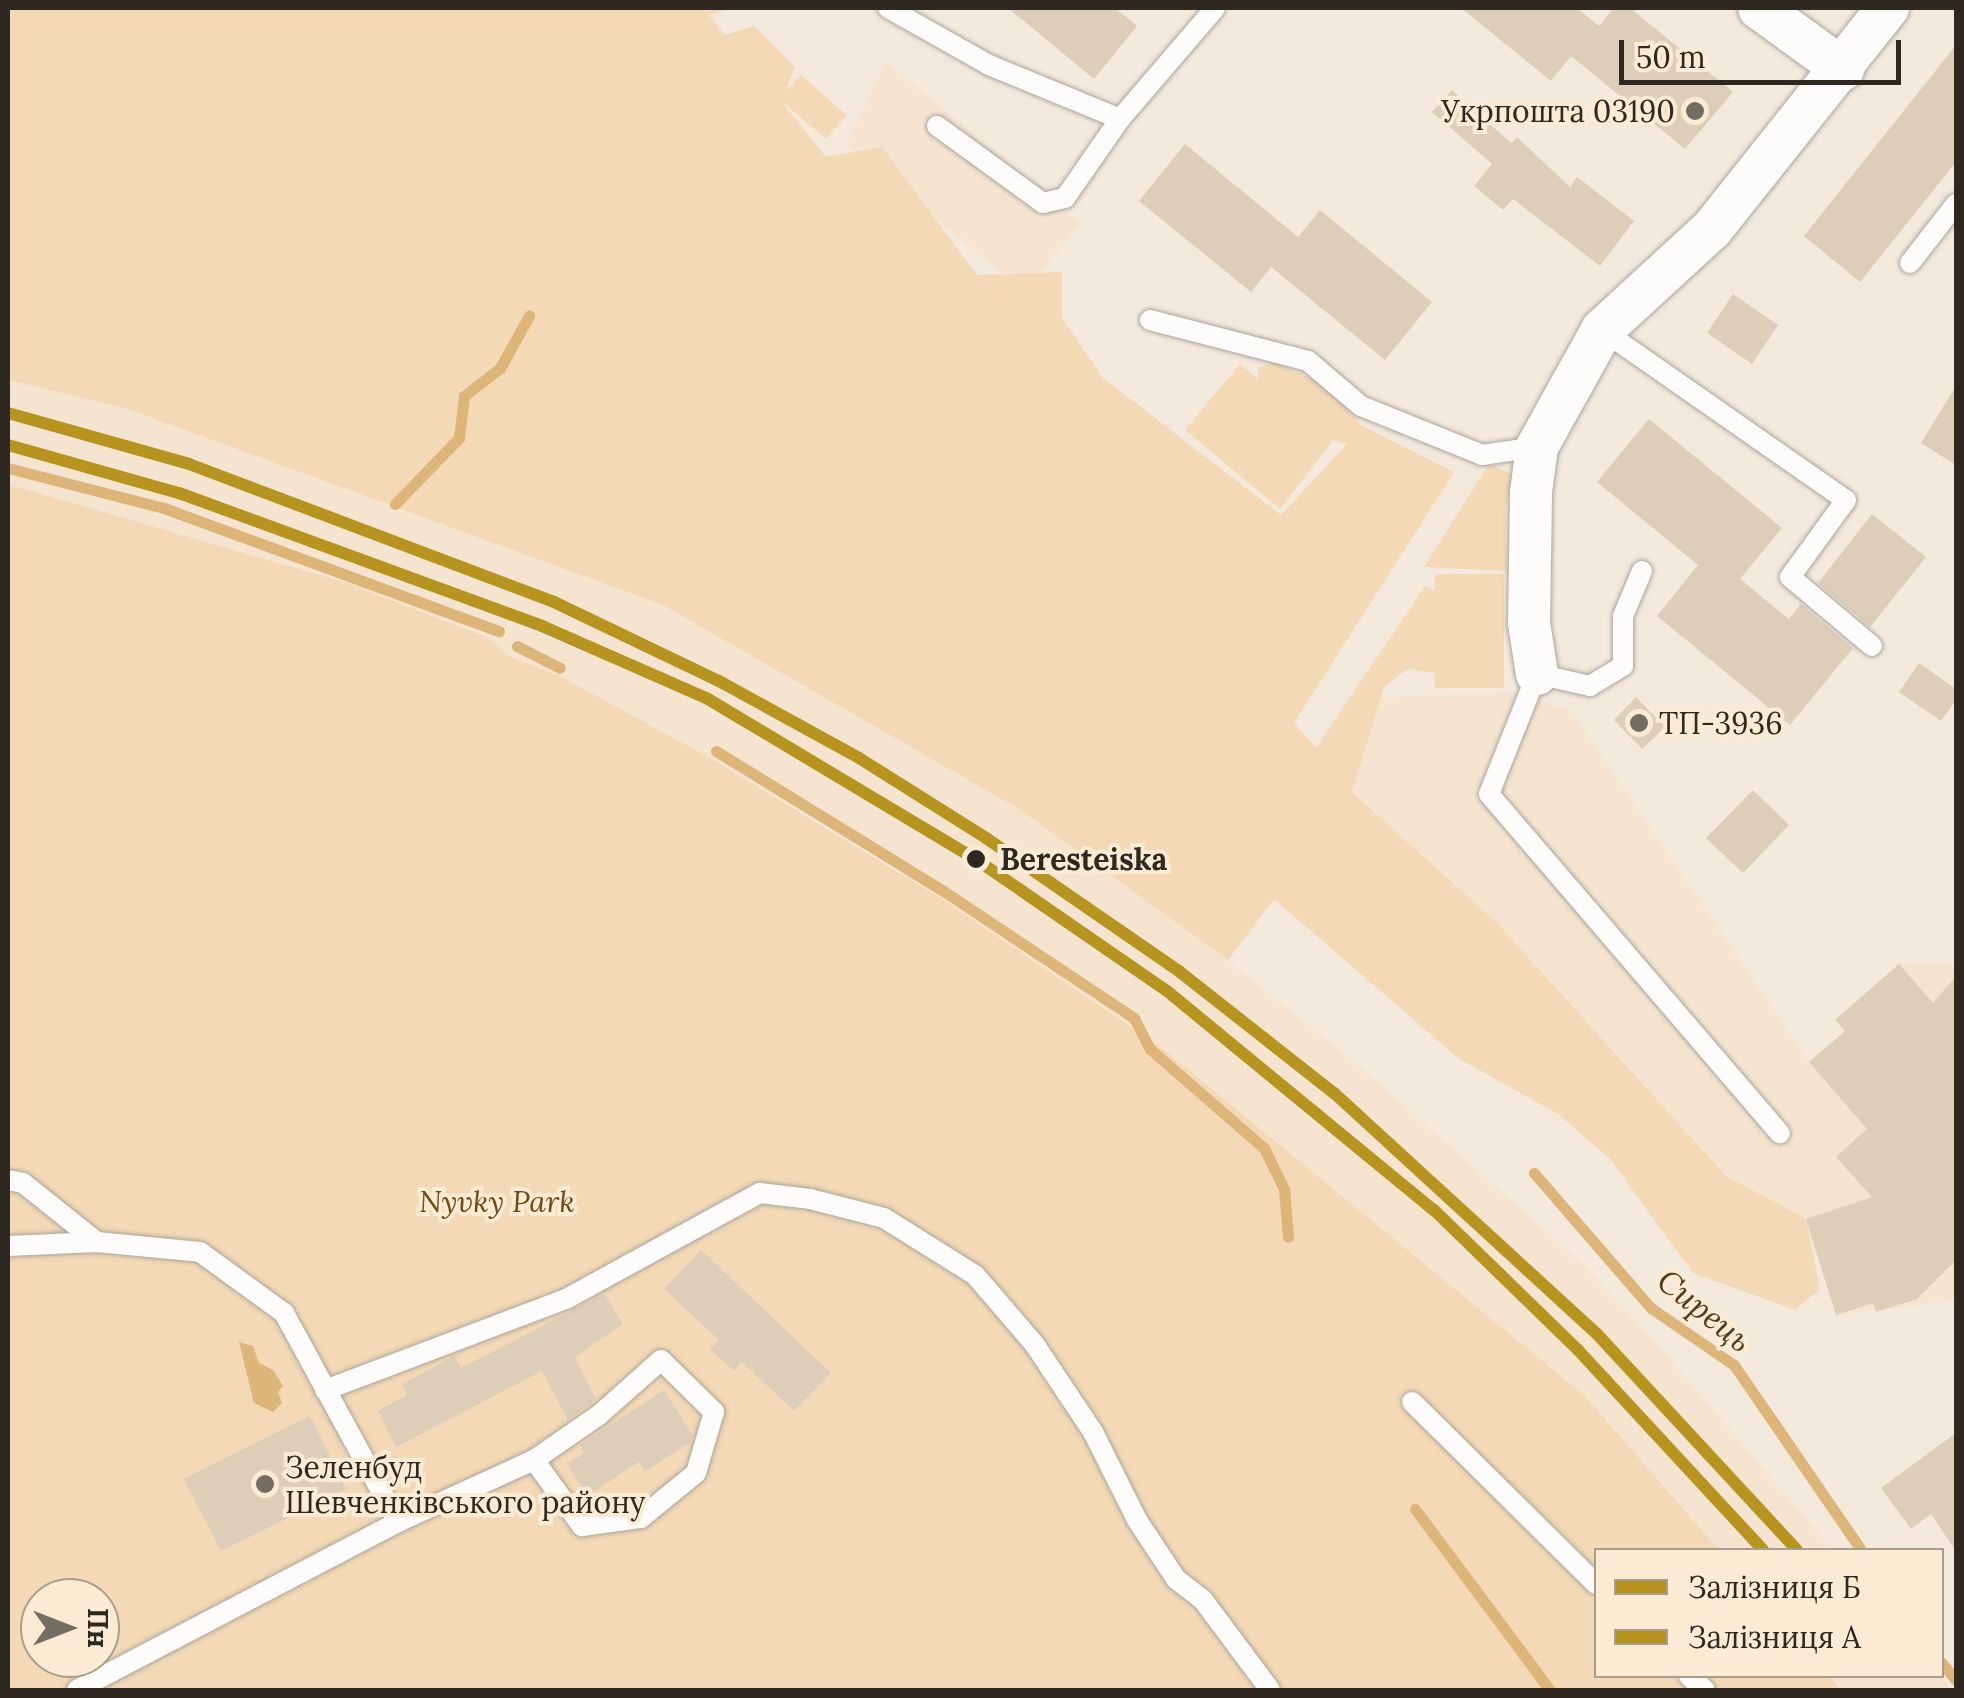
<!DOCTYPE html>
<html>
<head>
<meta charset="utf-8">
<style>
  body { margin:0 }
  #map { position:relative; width:1964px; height:1698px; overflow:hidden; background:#f3eadd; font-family:Lora,serif }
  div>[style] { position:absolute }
  .built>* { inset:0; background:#f5e5d0 }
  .green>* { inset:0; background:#f3d9b5 }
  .water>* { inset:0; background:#ddb579 }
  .stream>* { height:11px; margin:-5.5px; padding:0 5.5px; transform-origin:5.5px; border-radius:5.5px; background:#ddb579 }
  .building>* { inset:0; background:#dcceb9 }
  .roads { filter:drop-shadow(0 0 2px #aca59c) drop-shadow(0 0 2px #aca59c) }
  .service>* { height:20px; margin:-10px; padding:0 10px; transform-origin:10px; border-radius:10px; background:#fdfcfa }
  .minor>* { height:42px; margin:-21px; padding:0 21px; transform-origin:21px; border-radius:21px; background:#fdfcfa }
  .rail-1>* { height:12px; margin:-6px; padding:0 6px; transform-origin:6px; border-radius:6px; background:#b6941f }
  .rail-2>* { height:12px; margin:-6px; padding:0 6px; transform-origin:6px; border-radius:6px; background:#b6941f }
  .dots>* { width:28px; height:28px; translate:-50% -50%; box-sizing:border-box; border:5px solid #fbebd5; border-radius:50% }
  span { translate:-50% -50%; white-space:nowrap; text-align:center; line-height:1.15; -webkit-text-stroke:8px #fbebd5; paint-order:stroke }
  .poi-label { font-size:30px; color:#2e2820 }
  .right { translate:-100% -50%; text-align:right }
  .left { translate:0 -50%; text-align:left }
  .stop-label { font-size:30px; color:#2e2820; font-weight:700 }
  .park-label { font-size:30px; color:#704c0f; font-style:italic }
  .water-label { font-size:32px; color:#533c1a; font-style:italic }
  .frame { position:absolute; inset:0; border:10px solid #2e2820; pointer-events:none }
  .legend { position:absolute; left:1594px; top:1548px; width:350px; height:130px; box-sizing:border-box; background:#fbebd5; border:2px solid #a99d8d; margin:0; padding:12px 18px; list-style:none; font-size:30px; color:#2e2820 }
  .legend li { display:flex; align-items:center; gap:20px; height:50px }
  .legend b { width:50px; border:2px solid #a99d8d }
  .north { position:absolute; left:20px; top:1578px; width:100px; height:100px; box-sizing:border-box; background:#fbebd5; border:2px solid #a99d8d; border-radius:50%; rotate:90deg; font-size:28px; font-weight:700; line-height:40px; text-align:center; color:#2e2820 }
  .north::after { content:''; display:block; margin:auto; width:35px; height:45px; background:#736c62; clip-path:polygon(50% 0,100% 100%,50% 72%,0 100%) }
  .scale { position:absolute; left:1619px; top:40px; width:282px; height:45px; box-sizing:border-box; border:5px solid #2e2820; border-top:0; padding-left:12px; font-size:30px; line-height:35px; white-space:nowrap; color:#2e2820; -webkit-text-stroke:8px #fbebd5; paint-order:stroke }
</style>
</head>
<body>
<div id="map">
  <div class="built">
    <div style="clip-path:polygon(886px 61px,1081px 223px,1024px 292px,846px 144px)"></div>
    <div style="clip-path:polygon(8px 380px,128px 409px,663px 604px,1019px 809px,1228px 960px,1356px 1063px,1581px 1262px,1661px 1348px,1833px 1550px,1719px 1550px,1585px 1396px,1162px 1048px,877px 857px,712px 759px,558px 675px,511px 657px,486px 637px,350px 584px,8px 484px)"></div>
    <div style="clip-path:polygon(1517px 692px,1572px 711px,1809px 1062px,1844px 1031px,1835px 1020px,1899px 964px,1956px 964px,1956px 1301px,1836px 1315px,1805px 1219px,1726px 1176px,1497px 923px,1352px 792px,1376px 697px)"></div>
    <div style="clip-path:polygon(1828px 1676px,1940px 1676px,1953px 1690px,1841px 1690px)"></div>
  </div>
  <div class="green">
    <div style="clip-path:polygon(8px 8px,734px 8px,709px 15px,725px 35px,754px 26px,795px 67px,786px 91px,801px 75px,847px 115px,826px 139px,781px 101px,826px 157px,882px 147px,977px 275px,1062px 272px,1062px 318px,1103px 378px,1281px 515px,1347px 444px,1333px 440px,1280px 509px,1185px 430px,1240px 364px,1258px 379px,1258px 368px,1274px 363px,1323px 383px,1361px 425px,1454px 472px,1294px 723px,1316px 748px,1425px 586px,1435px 590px,1435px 574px,1504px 574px,1504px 688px,1435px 688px,1435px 673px,1407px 669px,1384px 687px,1352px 792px,1497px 923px,1726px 1176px,1806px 1219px,1820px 1289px,1795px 1310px,1693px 1273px,1610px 1159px,1558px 1114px,1458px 1058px,1274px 899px,1228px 960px,1019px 809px,663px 605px,128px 409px,8px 380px)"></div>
    <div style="clip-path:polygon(1489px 464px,1514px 475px,1506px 505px,1507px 571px,1424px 567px)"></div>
    <div style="clip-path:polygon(evenodd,8px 484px,350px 584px,486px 637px,511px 657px,558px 675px,712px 759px,939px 897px,1162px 1048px,1585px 1396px,1719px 1550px,1596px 1550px,1596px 1676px,1828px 1676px,1841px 1690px,8px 1690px,8px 484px,40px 1598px,100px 1598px,100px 1658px,40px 1658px,40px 1598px)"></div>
  </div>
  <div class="water">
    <div style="clip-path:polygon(239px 1342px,253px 1346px,259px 1363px,273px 1370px,283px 1386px,278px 1392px,282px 1403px,273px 1412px,254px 1403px)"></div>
  </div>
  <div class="stream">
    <div style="left:8px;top:468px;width:161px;rotate:14.4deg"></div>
    <div style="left:164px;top:508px;width:357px;rotate:20.2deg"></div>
    <div style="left:395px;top:504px;width:92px;rotate:-45.9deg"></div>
    <div style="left:459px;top:438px;width:42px;rotate:-83.2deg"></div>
    <div style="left:464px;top:396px;width:46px;rotate:-37.9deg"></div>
    <div style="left:500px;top:368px;width:60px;rotate:-60.9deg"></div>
    <div style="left:517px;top:646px;width:48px;rotate:27.1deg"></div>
    <div style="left:716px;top:751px;width:269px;rotate:31.6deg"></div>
    <div style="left:945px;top:892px;width:227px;rotate:33.7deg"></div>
    <div style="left:1134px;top:1018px;width:35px;rotate:63deg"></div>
    <div style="left:1150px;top:1049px;width:151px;rotate:41deg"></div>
    <div style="left:1264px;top:1148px;width:46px;rotate:64deg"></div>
    <div style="left:1284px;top:1189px;width:48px;rotate:85.2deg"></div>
    <div style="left:1534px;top:1173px;width:179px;rotate:49.1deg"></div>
    <div style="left:1651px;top:1308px;width:101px;rotate:34.5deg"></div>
    <div style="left:1734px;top:1365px;width:224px;rotate:55.5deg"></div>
    <div style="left:1415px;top:1509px;width:226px;rotate:53.3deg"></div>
    <div style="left:1942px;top:1663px;width:22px;rotate:51deg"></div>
  </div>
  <div class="building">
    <div style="clip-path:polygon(1008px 8px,1115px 8px,1137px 26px,1094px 79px)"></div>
    <div style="clip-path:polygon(1461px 8px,1577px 8px,1599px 26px,1614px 8px,1630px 8px,1733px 92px,1685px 149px,1571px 56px,1551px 81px)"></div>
    <div style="clip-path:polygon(1956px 45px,1956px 162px,1860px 282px,1804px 236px)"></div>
    <div style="clip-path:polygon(1452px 90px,1511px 143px,1517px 137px,1570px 187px,1577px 177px,1634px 221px,1600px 266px,1513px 199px,1503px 210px,1474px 186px,1492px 164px,1432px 112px)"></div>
    <div style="clip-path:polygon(1185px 144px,1298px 237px,1320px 210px,1432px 302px,1385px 360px,1271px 267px,1251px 292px,1139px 201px)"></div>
    <div style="clip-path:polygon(1733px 294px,1778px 325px,1752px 364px,1707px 333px)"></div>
    <div style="clip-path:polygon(1956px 386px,1956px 465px,1921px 443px)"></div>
    <div style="clip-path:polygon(1649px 419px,1782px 528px,1740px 579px,1789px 619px,1801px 604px,1853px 648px,1790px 725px,1657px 616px,1698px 565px,1597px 482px)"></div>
    <div style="clip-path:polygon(1872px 514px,1926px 557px,1870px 627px,1818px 583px)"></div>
    <div style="clip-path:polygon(1919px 663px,1956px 689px,1956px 700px,1941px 721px,1899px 692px)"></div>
    <div style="clip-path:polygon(1636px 697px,1665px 727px,1642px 749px,1614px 720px)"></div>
    <div style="clip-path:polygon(1753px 790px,1789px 825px,1743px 873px,1706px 838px)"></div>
    <div style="clip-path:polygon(1899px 964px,1933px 1003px,1956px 976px,1956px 1260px,1917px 1299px,1876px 1312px,1873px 1303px,1836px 1315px,1806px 1219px,1872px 1197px,1836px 1157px,1867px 1129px,1809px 1062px,1845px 1031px,1835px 1020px)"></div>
    <div style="clip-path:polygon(701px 1250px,831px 1373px,794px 1411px,742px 1362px,734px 1371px,710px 1349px,719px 1340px,664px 1289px)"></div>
    <div style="clip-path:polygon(604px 1294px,623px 1324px,575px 1357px,596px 1399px,590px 1404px,568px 1420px,542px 1371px,396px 1447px,378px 1411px,407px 1395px,402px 1384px,454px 1356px,461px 1368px)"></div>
    <div style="clip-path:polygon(664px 1390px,693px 1436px,691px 1442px,645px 1471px,639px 1462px,587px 1496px,567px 1464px,584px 1453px,580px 1445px)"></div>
    <div style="clip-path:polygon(310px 1416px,346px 1489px,221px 1551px,184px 1479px)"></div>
    <div style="clip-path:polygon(1956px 1433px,1956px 1551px,1931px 1514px,1911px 1529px,1881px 1488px)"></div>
  </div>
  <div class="roads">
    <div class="service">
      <div style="left:888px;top:8px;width:116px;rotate:29.4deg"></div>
      <div style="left:989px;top:65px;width:142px;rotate:22.4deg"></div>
      <div style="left:1120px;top:119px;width:146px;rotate:-49.4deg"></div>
      <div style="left:937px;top:126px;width:131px;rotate:36deg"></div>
      <div style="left:1043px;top:203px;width:23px;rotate:-13deg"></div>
      <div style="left:1065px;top:198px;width:96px;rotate:-55.2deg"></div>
      <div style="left:1910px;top:263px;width:75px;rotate:-52.1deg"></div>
      <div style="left:1150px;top:320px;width:163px;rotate:14.5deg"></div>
      <div style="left:1308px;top:361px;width:70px;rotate:40.3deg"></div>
      <div style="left:1361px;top:406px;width:131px;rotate:22deg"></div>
      <div style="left:1482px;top:455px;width:56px;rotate:-8.3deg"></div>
      <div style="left:1602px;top:330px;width:297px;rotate:34.9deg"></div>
      <div style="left:1846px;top:500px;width:95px;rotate:126deg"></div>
      <div style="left:1790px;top:577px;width:107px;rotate:40.1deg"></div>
      <div style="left:1642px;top:571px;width:49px;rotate:112.9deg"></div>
      <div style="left:1623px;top:616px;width:50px;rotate:90deg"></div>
      <div style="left:1623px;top:666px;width:39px;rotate:149deg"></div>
      <div style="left:1590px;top:686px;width:54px;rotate:-167.2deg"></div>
      <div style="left:1537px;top:674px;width:129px;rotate:111.8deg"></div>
      <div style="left:1489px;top:794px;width:447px;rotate:49.4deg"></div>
      <div style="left:8px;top:1180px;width:15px;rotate:11deg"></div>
      <div style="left:23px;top:1183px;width:95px;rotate:38.6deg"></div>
      <div style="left:8px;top:1246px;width:89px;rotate:-2.6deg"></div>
      <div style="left:97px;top:1242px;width:103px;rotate:5.5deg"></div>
      <div style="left:200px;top:1252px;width:104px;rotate:36deg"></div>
      <div style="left:284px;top:1313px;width:238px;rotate:61.4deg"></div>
      <div style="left:398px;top:1522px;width:362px;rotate:152.4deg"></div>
      <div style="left:325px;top:1390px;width:258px;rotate:-20.7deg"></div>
      <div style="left:566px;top:1299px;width:221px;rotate:-28.7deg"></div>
      <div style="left:760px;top:1193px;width:50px;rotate:6.8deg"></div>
      <div style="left:810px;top:1199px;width:76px;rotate:14.4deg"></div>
      <div style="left:884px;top:1218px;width:107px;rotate:32.1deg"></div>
      <div style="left:975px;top:1275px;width:92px;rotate:49.4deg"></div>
      <div style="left:1035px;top:1345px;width:105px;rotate:56.3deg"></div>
      <div style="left:1093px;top:1432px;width:98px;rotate:63.4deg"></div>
      <div style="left:1137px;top:1520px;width:71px;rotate:56.5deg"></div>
      <div style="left:1176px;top:1579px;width:34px;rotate:38deg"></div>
      <div style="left:1203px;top:1600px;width:112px;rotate:53.3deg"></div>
      <div style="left:1412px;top:1402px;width:259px;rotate:44.7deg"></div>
      <div style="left:398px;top:1522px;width:149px;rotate:-24.5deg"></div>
      <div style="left:534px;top:1460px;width:82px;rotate:54deg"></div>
      <div style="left:582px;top:1526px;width:60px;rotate:-7.7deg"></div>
      <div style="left:641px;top:1518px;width:71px;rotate:-39.3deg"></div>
      <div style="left:696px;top:1473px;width:64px;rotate:-73.6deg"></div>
      <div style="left:714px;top:1412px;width:74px;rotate:-135.5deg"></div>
      <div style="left:661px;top:1360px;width:83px;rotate:138.4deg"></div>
      <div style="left:599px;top:1415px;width:79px;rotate:145.3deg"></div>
      <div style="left:1689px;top:1676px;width:21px;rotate:41deg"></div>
    </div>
    <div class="minor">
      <div style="left:1759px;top:8px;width:104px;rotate:36deg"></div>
      <div style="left:1537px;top:674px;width:52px;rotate:-98.9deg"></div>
      <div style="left:1529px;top:623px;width:131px;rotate:-89.1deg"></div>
      <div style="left:1531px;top:492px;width:45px;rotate:-82.4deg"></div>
      <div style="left:1537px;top:447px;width:134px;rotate:-60.9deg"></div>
      <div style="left:1602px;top:330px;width:149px;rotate:-42.6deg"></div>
      <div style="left:1712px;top:229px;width:283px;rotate:-51.5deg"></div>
    </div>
  </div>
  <div class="rail-1">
    <div style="left:8px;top:413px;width:188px;rotate:15.7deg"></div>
    <div style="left:189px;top:464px;width:390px;rotate:20.7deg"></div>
    <div style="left:554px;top:602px;width:183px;rotate:25.6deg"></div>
    <div style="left:719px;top:681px;width:160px;rotate:28.8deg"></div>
    <div style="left:859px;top:758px;width:150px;rotate:32.2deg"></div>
    <div style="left:986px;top:838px;width:236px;rotate:34.6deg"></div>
    <div style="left:1180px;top:972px;width:196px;rotate:38.2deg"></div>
    <div style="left:1334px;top:1093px;width:357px;rotate:42.5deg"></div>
    <div style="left:1597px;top:1334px;width:294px;rotate:47.2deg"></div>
  </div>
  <div class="rail-2">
    <div style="left:8px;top:445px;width:178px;rotate:15.7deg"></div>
    <div style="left:179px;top:493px;width:387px;rotate:20.1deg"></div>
    <div style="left:542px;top:626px;width:181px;rotate:23.7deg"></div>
    <div style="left:708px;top:699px;width:313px;rotate:30.9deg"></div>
    <div style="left:977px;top:860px;width:231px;rotate:34.6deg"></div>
    <div style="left:1167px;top:991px;width:345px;rotate:39.4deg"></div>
    <div style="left:1434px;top:1210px;width:201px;rotate:44.2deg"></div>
    <div style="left:1578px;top:1350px;width:272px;rotate:47.2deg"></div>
  </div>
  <div class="dots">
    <div style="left:1695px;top:111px;background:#736c62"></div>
    <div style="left:1639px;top:723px;background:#736c62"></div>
    <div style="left:976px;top:859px;background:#2e2820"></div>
    <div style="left:265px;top:1484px;background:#736c62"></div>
  </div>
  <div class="poi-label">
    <span class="right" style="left:1675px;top:111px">Укрпошта 03190</span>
    <span class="left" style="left:1659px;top:723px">ТП-3936</span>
    <span class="left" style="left:285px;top:1484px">Зеленбуд<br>Шевченківського району</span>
  </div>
  <div class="stop-label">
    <span class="left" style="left:1000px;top:859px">Beresteiska</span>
  </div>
  <div class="park-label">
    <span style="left:497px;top:1201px">Nyvky Park</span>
  </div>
  <div class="water-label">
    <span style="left:1704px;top:1311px;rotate:39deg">Сирець</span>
  </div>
  <div class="frame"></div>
  <ul class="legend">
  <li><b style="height:12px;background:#b6941f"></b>Залізниця Б</li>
  <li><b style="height:12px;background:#b6941f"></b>Залізниця A</li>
  </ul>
  <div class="north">Пн</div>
  <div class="scale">50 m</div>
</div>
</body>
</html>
